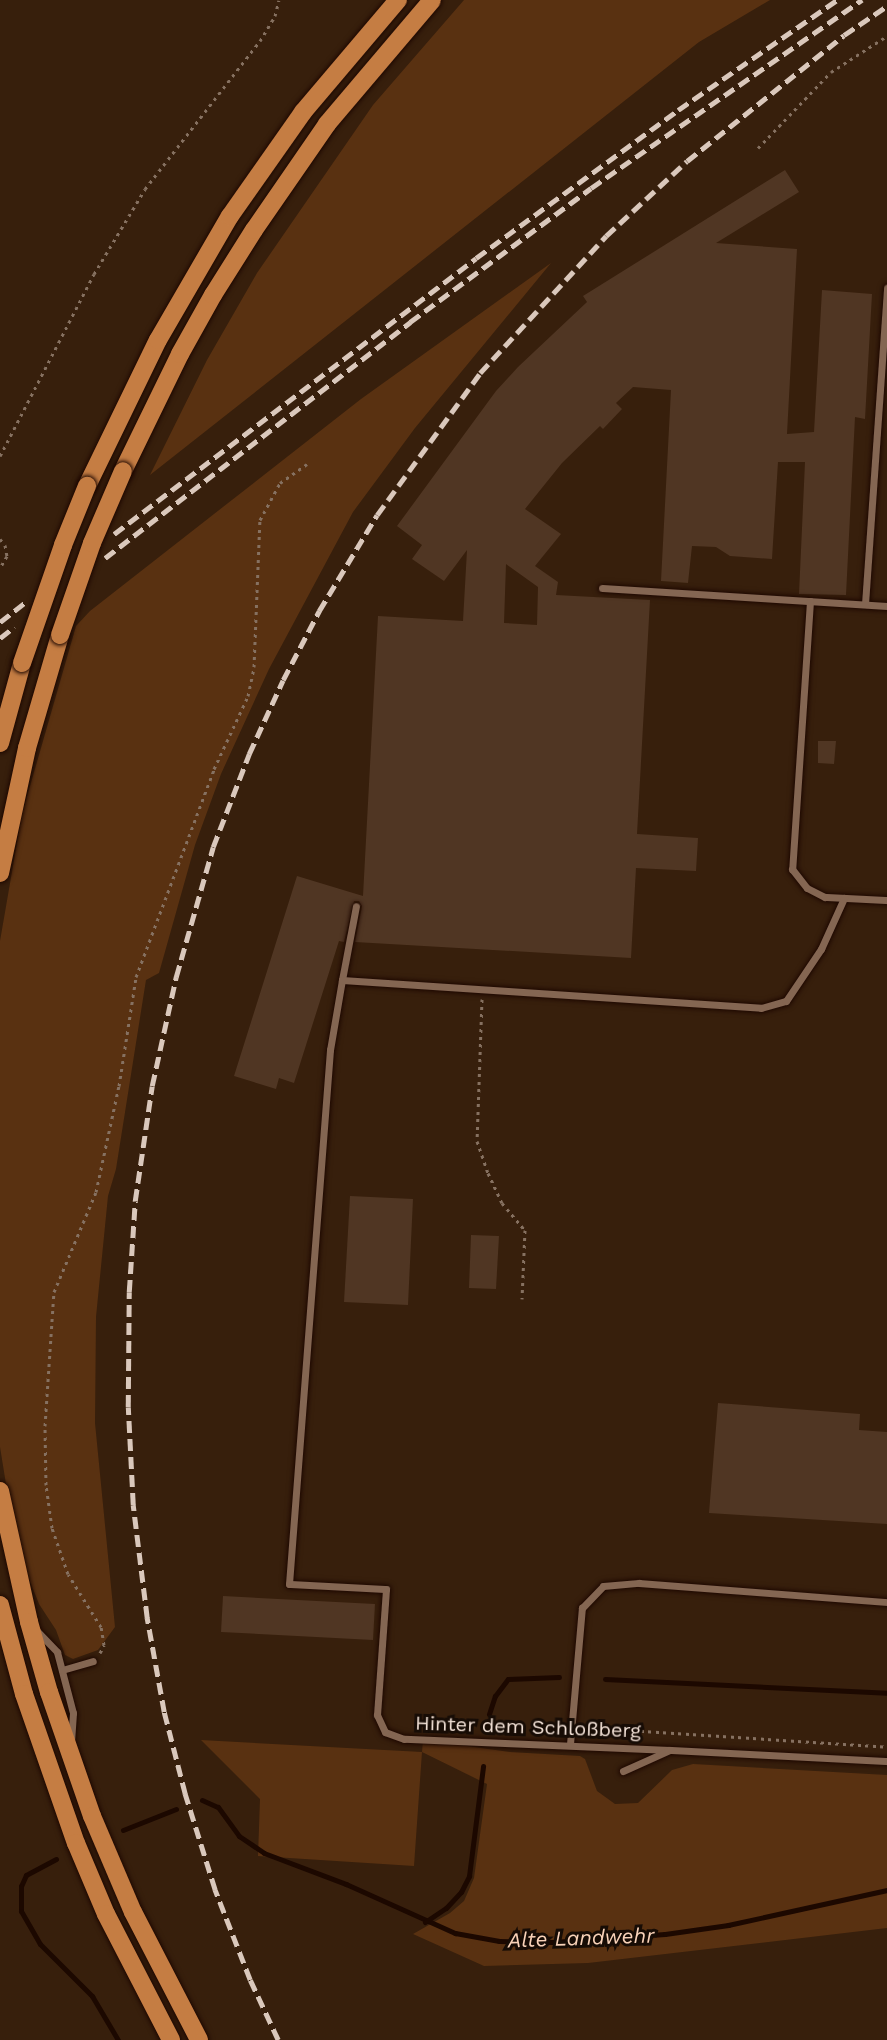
<!DOCTYPE html>
<html>
<head>
<meta charset="utf-8">
<style>
  body { margin:0 }
  #map { position:relative; width:887px; height:2040px; overflow:hidden; background:#371f0c; font-family:"Work Sans",sans-serif }
  div>[style] { position:absolute }
  .green>* { inset:0; background:#593111 }
  .stream>* { height:5px; margin:-2.5px; padding:0 2.5px; transform-origin:2.5px; border-radius:2.5px; background:#1c0800 }
  .building>* { inset:0; background:#503623 }
  .path>* { height:3px; margin-top:-1.5px; transform-origin:0; background:repeating-linear-gradient(90deg,#867161 0 3px,transparent 0 7.5px) }
  .roads { filter:drop-shadow(0 0 2px #1e0800) drop-shadow(0 0 2px #1e0800) }
  .lane>* { height:7px; margin:-3.5px; padding:0 3.5px; transform-origin:3.5px; border-radius:3.5px; background:#846652 }
  .primary>* { height:18px; margin:-9px; padding:0 9px; transform-origin:9px; border-radius:9px; background:#c57d43 }
  .rail>* { height:4.5px; margin-top:-2.25px; transform-origin:0; background:repeating-linear-gradient(90deg,#dac8bc 0 12px,transparent 0 18px) }
  .bridges { filter:drop-shadow(0 0 2px #1e0800) drop-shadow(0 0 2px #1e0800) }
  .primary-bridge>* { height:18px; margin:-9px; padding:0 9px; transform-origin:9px; border-radius:9px; background:#c57d43 }
  span { translate:-50% -50%; white-space:nowrap; text-align:center; line-height:1.15; -webkit-text-stroke:6px #170c05; paint-order:stroke }
  .street-label { font-size:20px; color:#f2e1d6 }
  .water-label { font-size:21px; color:#f9d2b8; font-style:italic }
</style>
</head>
<body>
<div id="map">
  <div class="green">
    <div style="clip-path:polygon(464px 0,770px 0,699px 42px,150px 475px,207px 360px,257px 273px,373px 105px)"></div>
    <div style="clip-path:polygon(551px 263px,415px 428px,353px 512px,269px 669px,221px 774px,195px 845px,159px 973px,146px 980px,116px 1169px,108px 1196px,96px 1317px,95px 1423px,115px 1627px,98px 1650px,73px 1659px,65px 1655px,56px 1630px,39px 1604px,16px 1546px,0 1447px,0 941px,22px 814px,76px 626px,90px 611px,361px 399px)"></div>
    <div style="clip-path:polygon(201px 1740px,422px 1752px,423px 1740px,510px 1752px,580px 1756px,585px 1759px,597px 1791px,615px 1804px,638px 1803px,672px 1770px,693px 1764px,887px 1775px,887px 1928px,588px 1963px,484px 1966px,413px 1934px,450px 1913px,464px 1901px,474px 1878px,487px 1784px,422px 1752px,414px 1866px,258px 1856px,260px 1799px)"></div>
  </div>
  <div class="stream">
    <div style="left:605px;top:1679px;width:282px;rotate:2.8deg"></div>
    <div style="left:489px;top:1714px;width:19px;rotate:-72deg"></div>
    <div style="left:495px;top:1696px;width:21px;rotate:-53deg"></div>
    <div style="left:508px;top:1679px;width:51px;rotate:-2.2deg"></div>
    <div style="left:202px;top:1800px;width:17px;rotate:24deg"></div>
    <div style="left:218px;top:1807px;width:36px;rotate:54deg"></div>
    <div style="left:239px;top:1836px;width:30px;rotate:34deg"></div>
    <div style="left:264px;top:1853px;width:88px;rotate:20.7deg"></div>
    <div style="left:346px;top:1884px;width:120px;rotate:24.2deg"></div>
    <div style="left:455px;top:1933px;width:45px;rotate:10.3deg"></div>
    <div style="left:499px;top:1941px;width:54px;rotate:1.1deg"></div>
    <div style="left:553px;top:1942px;width:112px;rotate:-4.1deg"></div>
    <div style="left:665px;top:1934px;width:64px;rotate:-8.1deg"></div>
    <div style="left:728px;top:1925px;width:163px;rotate:-12.4deg"></div>
    <div style="left:123px;top:1830px;width:57px;rotate:-21.6deg"></div>
    <div style="left:56px;top:1859px;width:34px;rotate:152deg"></div>
    <div style="left:26px;top:1875px;width:12px;rotate:114deg"></div>
    <div style="left:21px;top:1886px;width:25px;rotate:90deg"></div>
    <div style="left:21px;top:1911px;width:38px;rotate:60deg"></div>
    <div style="left:40px;top:1944px;width:74px;rotate:45deg"></div>
    <div style="left:92px;top:1996px;width:51px;rotate:59.4deg"></div>
    <div style="left:425px;top:1922px;width:25px;rotate:-34deg"></div>
    <div style="left:446px;top:1908px;width:22px;rotate:-47deg"></div>
    <div style="left:461px;top:1892px;width:18px;rotate:-63deg"></div>
    <div style="left:469px;top:1876px;width:111px;rotate:-82.7deg"></div>
  </div>
  <div class="building">
    <div style="clip-path:polygon(evenodd,785px 170px,799px 192px,716px 243px,797px 249px,787px 434px,814px 432px,822px 290px,872px 294px,865px 419px,855px 417px,846px 595px,799px 594px,805px 462px,778px 462px,772px 559px,730px 556px,716px 547px,692px 546px,688px 583px,661px 581px,671px 390px,633px 387px,616px 403px,622px 409px,603px 429px,600px 426px,562px 463px,525px 509px,561px 534px,535px 566px,558px 582px,556px 595px,650px 600px,637px 834px,698px 838px,696px 871px,636px 868px,631px 958px,355px 942px,362px 906px,359px 901px,354px 901px,344px 942px,339px 941px,294px 1083px,279px 1078px,276px 1089px,234px 1076px,297px 876px,363px 896px,378px 616px,463px 621px,467px 550px,444px 581px,412px 559px,422px 545px,397px 526px,496px 391px,518px 367px,587px 302px,583px 296px,785px 170px,506px 564px,538px 587px,537px 625px,504px 623px,506px 564px)"></div>
    <div style="clip-path:polygon(818px 741px,836px 741px,834px 764px,818px 763px)"></div>
    <div style="clip-path:polygon(350px 1196px,413px 1199px,408px 1305px,344px 1302px)"></div>
    <div style="clip-path:polygon(471px 1235px,499px 1236px,496px 1289px,469px 1288px)"></div>
    <div style="clip-path:polygon(718px 1403px,860px 1414px,859px 1430px,887px 1432px,887px 1524px,709px 1513px)"></div>
    <div style="clip-path:polygon(223px 1596px,375px 1604px,373px 1640px,221px 1632px)"></div>
  </div>
  <div class="path">
    <div style="left:758px;top:148px;width:105px;rotate:-46.2deg"></div>
    <div style="left:831px;top:72px;width:67px;rotate:-32.7deg"></div>
    <div style="left:0;top:456px;width:205px;rotate:-62.7deg"></div>
    <div style="left:94px;top:274px;width:99px;rotate:-59deg"></div>
    <div style="left:145px;top:189px;width:187px;rotate:-52.2deg"></div>
    <div style="left:260px;top:41px;width:29px;rotate:-59deg"></div>
    <div style="left:275px;top:16px;width:16px;rotate:-76deg"></div>
    <div style="left:0;top:539px;width:8px;rotate:50deg"></div>
    <div style="left:5px;top:545px;width:11px;rotate:80deg"></div>
    <div style="left:7px;top:556px;width:14px;rotate:120deg"></div>
    <div style="left:482px;top:999px;width:142px;rotate:92deg"></div>
    <div style="left:477px;top:1141px;width:34px;rotate:71deg"></div>
    <div style="left:488px;top:1173px;width:33px;rotate:65deg"></div>
    <div style="left:502px;top:1203px;width:35px;rotate:50deg"></div>
    <div style="left:525px;top:1230px;width:69px;rotate:92.5deg"></div>
    <div style="left:100px;top:1653px;width:9px;rotate:-63deg"></div>
    <div style="left:104px;top:1645px;width:18px;rotate:-99deg"></div>
    <div style="left:101px;top:1627px;width:62px;rotate:-121.9deg"></div>
    <div style="left:68px;top:1574px;width:49px;rotate:-109.2deg"></div>
    <div style="left:52px;top:1528px;width:43px;rotate:-97.9deg"></div>
    <div style="left:46px;top:1485px;width:59px;rotate:-91deg"></div>
    <div style="left:45px;top:1426px;width:134px;rotate:-86.2deg"></div>
    <div style="left:54px;top:1292px;width:108px;rotate:-67.2deg"></div>
    <div style="left:96px;top:1192px;width:108px;rotate:-77.8deg"></div>
    <div style="left:119px;top:1086px;width:110px;rotate:-81.1deg"></div>
    <div style="left:136px;top:977px;width:222px;rotate:-69.4deg"></div>
    <div style="left:214px;top:769px;width:81px;rotate:-65deg"></div>
    <div style="left:248px;top:696px;width:30px;rotate:-78deg"></div>
    <div style="left:254px;top:667px;width:147px;rotate:-87.7deg"></div>
    <div style="left:260px;top:520px;width:42px;rotate:-61.6deg"></div>
    <div style="left:280px;top:483px;width:33px;rotate:-35deg"></div>
    <div style="left:587px;top:1734px;width:11px;rotate:-34deg"></div>
    <div style="left:596px;top:1728px;width:292px;rotate:3.7deg"></div>
  </div>
  <div class="roads">
    <div class="lane">
      <div style="left:602px;top:588px;width:286px;rotate:3.6deg"></div>
      <div style="left:810px;top:601px;width:269px;rotate:93.8deg"></div>
      <div style="left:792px;top:869px;width:24px;rotate:52deg"></div>
      <div style="left:807px;top:888px;width:20px;rotate:27deg"></div>
      <div style="left:825px;top:897px;width:62px;rotate:2.8deg"></div>
      <div style="left:865px;top:604px;width:317px;rotate:-86deg"></div>
      <div style="left:342px;top:980px;width:75px;rotate:-79.3deg"></div>
      <div style="left:37px;top:1631px;width:29px;rotate:46deg"></div>
      <div style="left:57px;top:1652px;width:63px;rotate:75.3deg"></div>
      <div style="left:73px;top:1713px;width:26px;rotate:94deg"></div>
      <div style="left:62px;top:1670px;width:32px;rotate:-16deg"></div>
      <div style="left:570px;top:1744px;width:137px;rotate:-85deg"></div>
      <div style="left:582px;top:1608px;width:30px;rotate:-46deg"></div>
      <div style="left:603px;top:1586px;width:36px;rotate:-5deg"></div>
      <div style="left:639px;top:1583px;width:249px;rotate:4.4deg"></div>
      <div style="left:670px;top:1750px;width:266px;rotate:-177.6deg"></div>
      <div style="left:404px;top:1739px;width:20px;rotate:-160deg"></div>
      <div style="left:385px;top:1732px;width:19px;rotate:-115deg"></div>
      <div style="left:377px;top:1715px;width:126px;rotate:-85.9deg"></div>
      <div style="left:386px;top:1589px;width:97px;rotate:-177deg"></div>
      <div style="left:289px;top:1584px;width:536px;rotate:-85.61deg"></div>
      <div style="left:330px;top:1050px;width:71px;rotate:-80.3deg"></div>
      <div style="left:342px;top:980px;width:420px;rotate:3.8deg"></div>
      <div style="left:761px;top:1008px;width:26px;rotate:-16deg"></div>
      <div style="left:786px;top:1001px;width:63px;rotate:-56.1deg"></div>
      <div style="left:821px;top:949px;width:56px;rotate:-65.7deg"></div>
      <div style="left:623px;top:1771px;width:51px;rotate:-24.1deg"></div>
      <div style="left:670px;top:1750px;width:217px;rotate:2.9deg"></div>
    </div>
    <div class="primary">
      <div style="left:123px;top:471px;width:130px;rotate:-64deg"></div>
      <div style="left:180px;top:354px;width:68px;rotate:-60.8deg"></div>
      <div style="left:213px;top:295px;width:77px;rotate:-57.8deg"></div>
      <div style="left:254px;top:230px;width:129px;rotate:-55.4deg"></div>
      <div style="left:327px;top:124px;width:162px;rotate:-49.7deg"></div>
      <div style="left:87px;top:486px;width:162px;rotate:-64.1deg"></div>
      <div style="left:158px;top:340px;width:143px;rotate:-59.9deg"></div>
      <div style="left:230px;top:216px;width:127px;rotate:-54.9deg"></div>
      <div style="left:303px;top:112px;width:147px;rotate:-49.7deg"></div>
      <div style="left:0;top:743px;width:83px;rotate:-74.6deg"></div>
      <div style="left:0;top:873px;width:128px;rotate:-77.8deg"></div>
      <div style="left:27px;top:748px;width:118px;rotate:-73.7deg"></div>
      <div style="left:0;top:1491px;width:134px;rotate:77.5deg"></div>
      <div style="left:29px;top:1622px;width:73px;rotate:74.1deg"></div>
      <div style="left:49px;top:1692px;width:131px;rotate:70.9deg"></div>
      <div style="left:92px;top:1816px;width:104px;rotate:66.9deg"></div>
      <div style="left:133px;top:1912px;width:144px;rotate:62.7deg"></div>
      <div style="left:0;top:1605px;width:92px;rotate:74.9deg"></div>
      <div style="left:24px;top:1694px;width:158px;rotate:70.8deg"></div>
      <div style="left:76px;top:1843px;width:77px;rotate:67.1deg"></div>
      <div style="left:106px;top:1914px;width:142px;rotate:62.7deg"></div>
    </div>
  </div>
  <div class="rail">
    <div style="left:114px;top:534px;width:455px;rotate:-37.3deg"></div>
    <div style="left:476px;top:258px;width:250px;rotate:-36.2deg"></div>
    <div style="left:678px;top:110px;width:193px;rotate:-34.7deg"></div>
    <div style="left:105px;top:558px;width:386px;rotate:-37.7deg"></div>
    <div style="left:410px;top:322px;width:225px;rotate:-36.5deg"></div>
    <div style="left:591px;top:188px;width:330px;rotate:-34.8deg"></div>
    <div style="left:0;top:622px;width:31px;rotate:-38deg"></div>
    <div style="left:0;top:638px;width:18px;rotate:-38deg"></div>
    <div style="left:278px;top:2040px;width:66px;rotate:-115deg"></div>
    <div style="left:250px;top:1980px;width:97px;rotate:-111.3deg"></div>
    <div style="left:215px;top:1890px;width:101px;rotate:-107.4deg"></div>
    <div style="left:185px;top:1794px;width:85px;rotate:-104.4deg"></div>
    <div style="left:164px;top:1712px;width:96px;rotate:-100.3deg"></div>
    <div style="left:147px;top:1618px;width:114px;rotate:-97.1deg"></div>
    <div style="left:133px;top:1505px;width:98px;rotate:-92.9deg"></div>
    <div style="left:128px;top:1407px;width:115px;rotate:-89.5deg"></div>
    <div style="left:129px;top:1292px;width:91px;rotate:-86.2deg"></div>
    <div style="left:135px;top:1201px;width:116px;rotate:-81.6deg"></div>
    <div style="left:152px;top:1086px;width:112px;rotate:-77.6deg"></div>
    <div style="left:176px;top:977px;width:135px;rotate:-74.1deg"></div>
    <div style="left:213px;top:847px;width:100px;rotate:-68.8deg"></div>
    <div style="left:249px;top:754px;width:81px;rotate:-65.3deg"></div>
    <div style="left:283px;top:680px;width:78px;rotate:-62.4deg"></div>
    <div style="left:319px;top:611px;width:112px;rotate:-58.9deg"></div>
    <div style="left:377px;top:515px;width:175px;rotate:-54deg"></div>
    <div style="left:480px;top:373px;width:186px;rotate:-47.4deg"></div>
    <div style="left:606px;top:236px;width:110px;rotate:-42.8deg"></div>
    <div style="left:687px;top:161px;width:201px;rotate:-38.7deg"></div>
    <div style="left:844px;top:35px;width:52px;rotate:-34deg"></div>
  </div>
  <div class="bridges">
    <div class="primary-bridge">
      <div style="left:60px;top:635px;width:97px;rotate:-70.8deg"></div>
      <div style="left:92px;top:543px;width:78px;rotate:-66.7deg"></div>
      <div style="left:22px;top:663px;width:125px;rotate:-70.8deg"></div>
      <div style="left:63px;top:545px;width:64px;rotate:-67.9deg"></div>
    </div>
  </div>
  <div class="street-label">
    <span style="left:528px;top:1727px;rotate:2deg">Hinter dem Schloßberg</span>
  </div>
  <div class="water-label">
    <span style="left:581px;top:1938px;rotate:-2deg">Alte Landwehr</span>
  </div>
</div>
</body>
</html>
